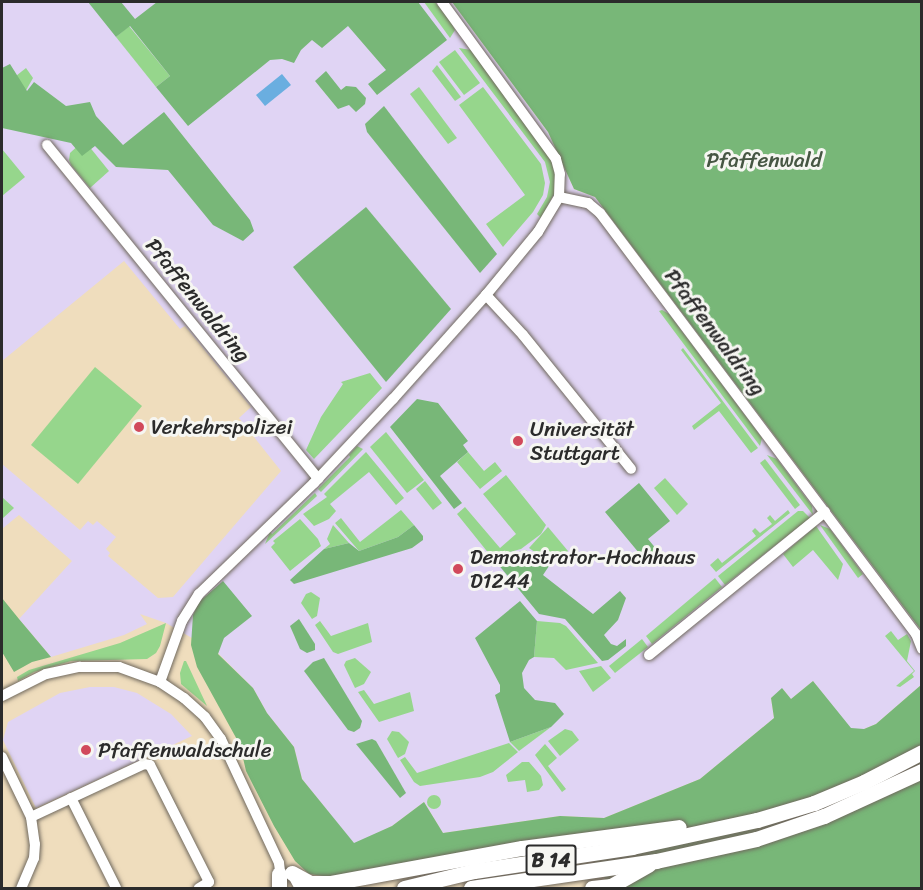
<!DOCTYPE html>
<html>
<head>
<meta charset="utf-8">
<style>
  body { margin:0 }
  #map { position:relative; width:923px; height:890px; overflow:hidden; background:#efddbd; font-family:Sriracha,sans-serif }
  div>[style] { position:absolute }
  .built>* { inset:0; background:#e0d4f4 }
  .green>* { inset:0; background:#96d68c }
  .round { border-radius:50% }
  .forest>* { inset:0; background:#78b778 }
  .water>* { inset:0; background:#6aaee0 }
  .roads { filter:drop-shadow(0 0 2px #70695e) drop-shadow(0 0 2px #70695e) }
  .minor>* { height:10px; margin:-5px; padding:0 5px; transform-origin:5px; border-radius:5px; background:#fff }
  .highway>* { height:15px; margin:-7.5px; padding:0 7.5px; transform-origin:7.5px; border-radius:7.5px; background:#fff }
  .dots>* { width:16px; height:16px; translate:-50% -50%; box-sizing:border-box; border:3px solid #f6f6f2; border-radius:50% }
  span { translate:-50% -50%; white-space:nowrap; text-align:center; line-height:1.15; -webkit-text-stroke:6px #f6f6f2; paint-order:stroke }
  .shield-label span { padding:2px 4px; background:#f6f6f2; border:2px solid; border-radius:4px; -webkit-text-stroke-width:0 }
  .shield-label { font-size:20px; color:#2b2b2b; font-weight:700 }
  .park-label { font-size:21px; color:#465643 }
  .street-label { font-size:21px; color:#2b2b2b }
  .poi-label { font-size:21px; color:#2b2b2b }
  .left { translate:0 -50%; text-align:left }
  .frame { position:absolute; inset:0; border:3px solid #2b2b2b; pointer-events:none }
</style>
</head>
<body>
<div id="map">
  <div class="built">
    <div style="clip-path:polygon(2px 2px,452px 2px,548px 132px,574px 189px,595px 197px,921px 630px,921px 685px,876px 724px,864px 729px,851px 729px,813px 681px,791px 699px,783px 689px,771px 698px,774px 718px,700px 779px,604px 818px,560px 816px,443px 833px,424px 802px,392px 826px,354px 844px,302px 779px,294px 747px,267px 713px,253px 688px,218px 653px,166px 623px,140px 614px,147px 624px,124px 635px,51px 657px,19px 619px,72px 561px,19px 515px,2px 529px,2px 464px,80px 530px,88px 521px,93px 525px,97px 521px,116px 537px,106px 549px,110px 553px,108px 556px,158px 598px,173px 597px,281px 471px,239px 418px,251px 407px,185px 326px,180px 329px,124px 261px,2px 361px)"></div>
    <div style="clip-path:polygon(90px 687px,114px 687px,137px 693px,171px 714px,192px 736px,36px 808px,3px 740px,8px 722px,60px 693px)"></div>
  </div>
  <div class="green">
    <div style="clip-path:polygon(424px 2px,435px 2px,451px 22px,455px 30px,450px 38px)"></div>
    <div style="clip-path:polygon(129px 26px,170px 76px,156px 87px,116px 37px)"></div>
    <div style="clip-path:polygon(459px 48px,471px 50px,551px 160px,555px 175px,554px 194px,541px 218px,537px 214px,547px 197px,550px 182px,545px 162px)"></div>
    <div style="clip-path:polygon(455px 50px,480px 83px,464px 95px,439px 62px)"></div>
    <div style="clip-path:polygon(437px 65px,461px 97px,455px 101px,432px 71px)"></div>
    <div style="clip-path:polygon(26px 68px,33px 78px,24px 94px,2px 87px)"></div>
    <div style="clip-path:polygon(419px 87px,457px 138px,448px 144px,410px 94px)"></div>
    <div style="clip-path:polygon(483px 87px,541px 164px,545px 183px,543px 195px,533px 212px,503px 247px,486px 224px,525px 195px,459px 105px)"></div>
    <div style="clip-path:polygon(84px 140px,109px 171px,90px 188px,71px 165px,69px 160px,70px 153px)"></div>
    <div style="clip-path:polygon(2px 149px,25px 177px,2px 196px)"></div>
    <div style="clip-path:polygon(662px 310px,669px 314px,762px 438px,760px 446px,659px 311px)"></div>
    <div style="clip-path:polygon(683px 348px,758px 448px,751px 453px,719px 411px,694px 430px,692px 426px,721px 403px,681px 350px)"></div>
    <div style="clip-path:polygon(95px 367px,142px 406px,78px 484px,31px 445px)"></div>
    <div style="clip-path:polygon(370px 373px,382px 388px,314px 459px,306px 450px,321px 417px,343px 384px,341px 382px)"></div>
    <div style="clip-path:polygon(386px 432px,424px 480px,407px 493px,370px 447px)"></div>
    <div style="clip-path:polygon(357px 446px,363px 449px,321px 492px,318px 489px,350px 457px,349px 455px)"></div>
    <div style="clip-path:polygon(366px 452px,404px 498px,396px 505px,369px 472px,330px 504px,336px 511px,329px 519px,314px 526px,303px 514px,327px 497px,324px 494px)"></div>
    <div style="clip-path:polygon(468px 452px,484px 471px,495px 462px,502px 471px,480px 489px,457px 462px)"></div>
    <div style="clip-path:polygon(767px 455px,777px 459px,812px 506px,813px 515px)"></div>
    <div style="clip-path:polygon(765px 459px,800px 505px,795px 509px,760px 463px)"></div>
    <div style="clip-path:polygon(506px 475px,546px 525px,541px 534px,521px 549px,503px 554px,494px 560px,457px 514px,465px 507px,500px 548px,516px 534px,483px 494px)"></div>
    <div style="clip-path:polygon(665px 478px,688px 504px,677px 515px,654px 488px)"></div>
    <div style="clip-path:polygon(425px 481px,442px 503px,433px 510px,416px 489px)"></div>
    <div style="clip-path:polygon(315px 493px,317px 496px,265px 544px,270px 532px,272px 534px)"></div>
    <div style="clip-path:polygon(2px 497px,14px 508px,2px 519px)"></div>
    <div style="clip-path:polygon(401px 510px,414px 525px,398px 537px,359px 551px,335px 523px,341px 518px,360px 542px)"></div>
    <div style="clip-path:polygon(788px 510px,790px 513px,716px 572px,710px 565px,718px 558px,722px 563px,756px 536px,752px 531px,755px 528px,760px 533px,772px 524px,767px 518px,770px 515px,775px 521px)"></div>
    <div style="clip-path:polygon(798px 511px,803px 511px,810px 518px,725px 585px,718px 576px)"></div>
    <div style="clip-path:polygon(300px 519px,318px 539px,321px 546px,290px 571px,271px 547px,275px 543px,273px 541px)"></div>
    <div style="clip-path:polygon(333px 525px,349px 543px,324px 549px,330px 544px,327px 539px)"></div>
    <div style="clip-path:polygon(820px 525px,830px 529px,863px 574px,858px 578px)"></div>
    <div style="clip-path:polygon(816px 526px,843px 564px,838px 580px,813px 550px,793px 567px,783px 554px)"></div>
    <div style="clip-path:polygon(548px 527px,568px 551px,552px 564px,529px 548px)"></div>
    <div style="clip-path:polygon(715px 578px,722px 587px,652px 644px,646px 636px)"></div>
    <div style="clip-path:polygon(311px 592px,320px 598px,317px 616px,312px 619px,301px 603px,306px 594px)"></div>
    <div style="clip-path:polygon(320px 621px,331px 636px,368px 623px,372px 642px,338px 654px,333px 652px,315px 625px)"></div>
    <div style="clip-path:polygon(537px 621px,560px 623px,566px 626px,598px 663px,566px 670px,554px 658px,534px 657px)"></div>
    <div style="clip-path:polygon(166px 623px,160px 646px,156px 653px,147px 659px,71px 661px,34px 672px,18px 681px,17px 677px,29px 670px,120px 643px)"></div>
    <div style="clip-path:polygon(891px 631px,898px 640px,907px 634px,911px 641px,907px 661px,915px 671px,912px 674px,914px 677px,900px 687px,896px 686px,914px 671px,885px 636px)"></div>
    <div style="clip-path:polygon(642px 639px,648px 647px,615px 673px,609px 666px)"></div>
    <div style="clip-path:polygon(355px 658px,371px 672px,364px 684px,355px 688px,344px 665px,346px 661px)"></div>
    <div style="clip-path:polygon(184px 661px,186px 661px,207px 706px,181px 684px,180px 673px)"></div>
    <div style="clip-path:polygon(601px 666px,611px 678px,593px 692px,579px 671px)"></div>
    <div style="clip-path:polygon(364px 690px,374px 704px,410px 692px,414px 711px,379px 722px,358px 692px)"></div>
    <div style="clip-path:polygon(551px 727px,519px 751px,510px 742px)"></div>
    <div style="clip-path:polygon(565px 729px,572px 731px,579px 740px,560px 756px,548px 741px)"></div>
    <div style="clip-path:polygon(392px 731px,399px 732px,409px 742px,405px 754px,398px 758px,387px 739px)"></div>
    <div style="clip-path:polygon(509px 743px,518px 752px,493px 772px,480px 777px,420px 786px,414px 782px,400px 760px,405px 757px,417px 773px)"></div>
    <div style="clip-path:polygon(545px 744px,557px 758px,548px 766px,566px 789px,562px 792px,535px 755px)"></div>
    <div style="clip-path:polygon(522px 762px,529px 762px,541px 776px,543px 785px,539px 790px,527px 792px,525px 780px,508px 782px,506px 775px)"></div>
    <div class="round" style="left:427px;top:795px;width:14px;height:14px"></div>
  </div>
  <div class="forest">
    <div style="clip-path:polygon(88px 2px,121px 2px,135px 19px,157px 2px,418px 2px,447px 40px,377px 95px,368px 84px,386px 70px,348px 26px,322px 48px,312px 40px,301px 50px,294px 63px,282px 59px,270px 60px,188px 126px,156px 87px,170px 76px,130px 26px,116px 37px)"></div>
    <div style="clip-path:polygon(452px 2px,921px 2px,921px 630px,595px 197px,574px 189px,548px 132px)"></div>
    <div style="clip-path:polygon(10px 64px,27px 91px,34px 82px,66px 106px,90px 102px,96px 116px,123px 145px,164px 112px,250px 220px,254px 231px,243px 241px,213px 225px,168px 170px,116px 167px,95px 146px,82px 156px,71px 143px,2px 128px,2px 68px)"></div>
    <div style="clip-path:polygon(326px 71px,341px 90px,346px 86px,356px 87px,366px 98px,365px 104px,356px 112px,349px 105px,338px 109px,315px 81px)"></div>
    <div style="clip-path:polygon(384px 106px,497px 254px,480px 273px,367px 132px,365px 124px)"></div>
    <div style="clip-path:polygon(366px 207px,451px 309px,386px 382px,293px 267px)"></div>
    <div style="clip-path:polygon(417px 399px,438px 403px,468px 441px,463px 445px,468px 452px,440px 476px,462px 503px,454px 509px,390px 427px)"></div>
    <div style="clip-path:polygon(639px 483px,670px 521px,648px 539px,662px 556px,655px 562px,649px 555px,644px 559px,605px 512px)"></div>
    <div style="clip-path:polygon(414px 525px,423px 536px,423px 540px,412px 548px,294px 584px,290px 580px,324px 549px,349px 543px,359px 551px,398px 537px)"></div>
    <div style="clip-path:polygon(526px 550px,549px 566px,543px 575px,593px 614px,620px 591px,626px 598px,618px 620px,604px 635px,611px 644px,617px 646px,626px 639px,626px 646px,608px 660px,602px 661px,565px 619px,539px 614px,497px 563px,504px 556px)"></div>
    <div style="clip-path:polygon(223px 581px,252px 616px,224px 638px,218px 654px,253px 688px,267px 713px,294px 747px,302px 779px,354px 843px,392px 826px,424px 802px,443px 833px,560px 816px,604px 818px,700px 779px,774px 718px,771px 698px,782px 688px,791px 699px,813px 681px,851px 728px,864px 729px,876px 724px,921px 685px,921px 888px,611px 888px,576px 835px,330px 877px,309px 874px,295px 861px,274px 826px,246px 771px,240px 745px,197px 667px,191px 645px,193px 615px,199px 602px)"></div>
    <div style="clip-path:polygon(2px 598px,19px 619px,51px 657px,32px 662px,14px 672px,2px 652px)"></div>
    <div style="clip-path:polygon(520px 601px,537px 621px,534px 657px,529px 660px,522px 673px,524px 688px,535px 700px,555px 703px,564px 714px,551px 727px,510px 742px,495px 695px,500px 692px,500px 685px,475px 638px)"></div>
    <div style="clip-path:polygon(299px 619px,315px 644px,315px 650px,307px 653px,300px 649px,290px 626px)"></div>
    <div style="clip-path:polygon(324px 658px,362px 721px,360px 728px,354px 732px,348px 730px,304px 671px,313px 662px)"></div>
    <div style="clip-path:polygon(372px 739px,376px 741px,406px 793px,400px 798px,356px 744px)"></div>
  </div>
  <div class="water">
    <div style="clip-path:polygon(282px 74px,291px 85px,265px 106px,256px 95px)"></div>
  </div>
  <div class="roads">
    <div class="minor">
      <div style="left:47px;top:145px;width:430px;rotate:50.9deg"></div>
      <div style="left:559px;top:197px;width:30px;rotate:12deg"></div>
      <div style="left:588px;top:203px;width:16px;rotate:40deg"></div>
      <div style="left:600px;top:213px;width:526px;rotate:53.11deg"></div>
      <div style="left:916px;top:634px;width:16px;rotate:68deg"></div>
      <div style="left:486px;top:295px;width:54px;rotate:47.2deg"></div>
      <div style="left:523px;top:335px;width:172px;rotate:51.1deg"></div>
      <div style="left:649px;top:655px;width:227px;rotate:-39.1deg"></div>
      <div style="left:160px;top:682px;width:65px;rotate:-70.2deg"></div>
      <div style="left:182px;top:621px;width:32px;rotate:-58deg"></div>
      <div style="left:199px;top:594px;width:160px;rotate:-44deg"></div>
      <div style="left:314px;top:483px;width:115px;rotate:-46.8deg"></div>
      <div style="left:393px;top:399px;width:140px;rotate:-48.2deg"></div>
      <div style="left:486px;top:295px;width:82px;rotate:-50.5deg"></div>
      <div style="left:538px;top:232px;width:41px;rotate:-59deg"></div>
      <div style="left:559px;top:197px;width:23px;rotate:-88deg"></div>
      <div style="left:560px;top:174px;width:16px;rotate:-105deg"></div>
      <div style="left:556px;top:159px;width:194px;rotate:-126deg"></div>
      <div style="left:2px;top:696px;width:49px;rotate:-26.6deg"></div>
      <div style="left:46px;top:674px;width:35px;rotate:-12deg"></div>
      <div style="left:80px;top:667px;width:39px"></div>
      <div style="left:119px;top:667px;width:44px;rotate:20.1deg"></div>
      <div style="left:160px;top:682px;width:29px;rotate:34deg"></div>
      <div style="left:184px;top:698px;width:28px;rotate:42deg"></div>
      <div style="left:205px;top:717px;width:27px;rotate:54deg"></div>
      <div style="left:221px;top:739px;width:137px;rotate:64.9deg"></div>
      <div style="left:279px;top:863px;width:16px;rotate:83deg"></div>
      <div style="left:2px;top:757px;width:67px;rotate:64.2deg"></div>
      <div style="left:31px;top:817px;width:27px;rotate:82deg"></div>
      <div style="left:35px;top:844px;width:14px;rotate:94deg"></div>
      <div style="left:34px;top:858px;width:33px;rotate:113deg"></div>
      <div style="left:71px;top:798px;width:101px;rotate:63.4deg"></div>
      <div style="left:31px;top:817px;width:125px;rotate:-25.1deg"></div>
      <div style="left:144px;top:764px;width:6px;rotate:9deg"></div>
      <div style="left:150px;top:765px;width:131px;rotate:63.2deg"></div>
      <div style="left:209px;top:882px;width:12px;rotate:149deg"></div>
      <div style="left:291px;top:872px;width:18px;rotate:61deg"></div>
    </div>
    <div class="highway">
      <div style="left:292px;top:873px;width:21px;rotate:29deg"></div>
      <div style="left:310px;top:883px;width:21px"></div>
      <div style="left:331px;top:883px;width:194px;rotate:-10.4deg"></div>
      <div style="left:522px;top:848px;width:158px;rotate:-7.6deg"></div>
      <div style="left:279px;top:888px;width:14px;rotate:-90deg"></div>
      <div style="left:404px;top:888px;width:72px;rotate:-13.7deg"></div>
      <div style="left:474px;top:871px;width:160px;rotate:-8.6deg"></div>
      <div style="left:632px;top:847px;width:128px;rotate:-12.2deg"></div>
      <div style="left:757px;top:820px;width:59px;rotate:-16.6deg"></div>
      <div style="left:814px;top:803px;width:54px;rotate:-22.8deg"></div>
      <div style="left:864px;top:782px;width:65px;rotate:-27.3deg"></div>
      <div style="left:471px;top:888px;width:187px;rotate:-8.3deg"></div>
      <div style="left:656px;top:861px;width:102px;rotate:-12.4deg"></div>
      <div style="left:756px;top:839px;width:72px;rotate:-18.7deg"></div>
      <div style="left:824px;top:816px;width:108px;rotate:-24.7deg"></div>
      <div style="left:592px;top:888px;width:19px;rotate:-6deg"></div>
      <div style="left:611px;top:886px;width:43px;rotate:-29.6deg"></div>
    </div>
  </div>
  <div class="dots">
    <div style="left:139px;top:427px;background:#d1495b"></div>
    <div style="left:518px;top:441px;background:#d1495b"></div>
    <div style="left:458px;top:569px;background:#d1495b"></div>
    <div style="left:86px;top:750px;background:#d1495b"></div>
  </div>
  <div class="shield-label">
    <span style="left:551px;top:860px">B 14</span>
  </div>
  <div class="park-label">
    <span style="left:764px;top:160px">Pfaffenwald</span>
  </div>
  <div class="street-label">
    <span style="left:198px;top:300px;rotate:51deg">Pfaffenwaldring</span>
    <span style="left:715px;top:332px;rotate:53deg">Pfaffenwaldring</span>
  </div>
  <div class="poi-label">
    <span class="left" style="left:151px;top:427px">Verkehrspolizei</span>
    <span class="left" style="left:530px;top:441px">Universität<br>Stuttgart</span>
    <span class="left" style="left:470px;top:569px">Demonstrator-Hochhaus<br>D1244</span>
    <span class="left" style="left:98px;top:750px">Pfaffenwaldschule</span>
  </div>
  <div class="frame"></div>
</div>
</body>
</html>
